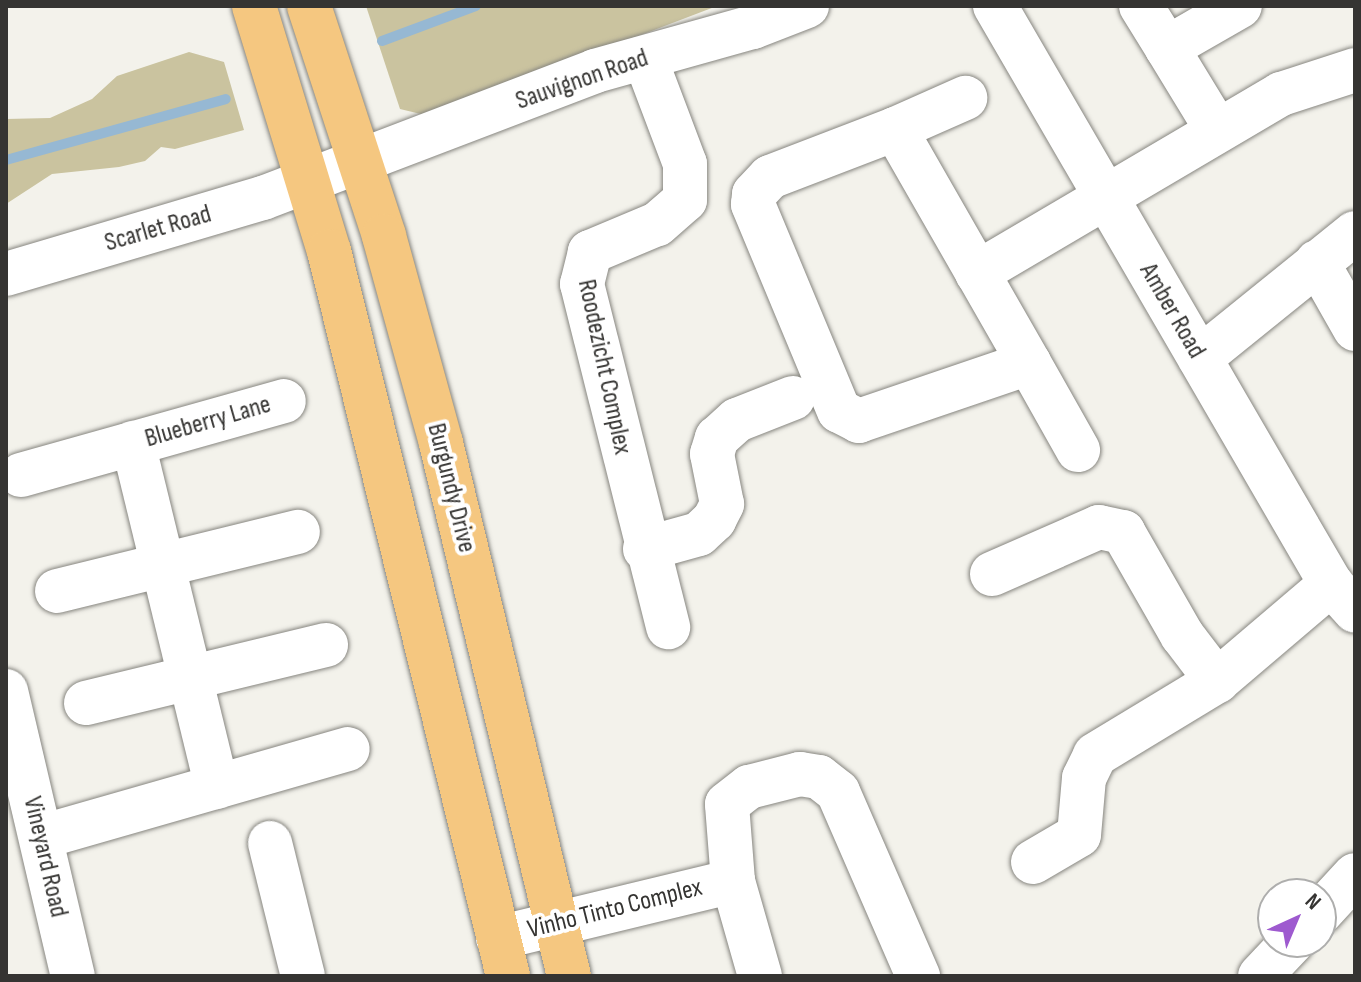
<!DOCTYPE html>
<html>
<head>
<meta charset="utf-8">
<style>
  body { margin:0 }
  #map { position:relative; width:1361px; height:982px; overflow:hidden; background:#f3f2eb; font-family:"Sofia Sans Condensed",sans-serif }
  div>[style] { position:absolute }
  .green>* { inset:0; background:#cac39f }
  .stream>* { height:10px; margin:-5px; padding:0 5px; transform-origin:5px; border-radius:5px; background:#96b8d3 }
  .roads { filter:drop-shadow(0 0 2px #878680) drop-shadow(0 0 2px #878680) }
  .minor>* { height:44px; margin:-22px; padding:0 22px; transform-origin:22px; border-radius:22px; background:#fff }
  .major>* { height:44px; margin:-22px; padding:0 22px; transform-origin:22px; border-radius:22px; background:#f5c780 }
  span { translate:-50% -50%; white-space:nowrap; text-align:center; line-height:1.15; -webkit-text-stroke:8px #fff; paint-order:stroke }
  .street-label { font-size:26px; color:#353432 }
  .frame { position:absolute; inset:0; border:8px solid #353432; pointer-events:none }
  .north { position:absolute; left:1257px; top:878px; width:80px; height:80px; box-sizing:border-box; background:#fff; border:2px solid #aeaead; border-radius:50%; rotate:44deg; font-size:22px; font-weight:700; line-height:32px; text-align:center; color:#353432 }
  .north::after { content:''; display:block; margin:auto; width:28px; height:36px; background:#9e5acf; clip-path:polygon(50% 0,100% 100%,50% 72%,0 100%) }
</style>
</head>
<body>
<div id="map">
  <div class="green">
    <div style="clip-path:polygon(366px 6px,717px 6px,429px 116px,400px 109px)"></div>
    <div style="clip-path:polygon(189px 52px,224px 62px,244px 130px,175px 149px,161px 147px,145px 161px,119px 167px,52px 174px,6px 204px,6px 119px,50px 118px,92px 99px,117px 76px)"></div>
  </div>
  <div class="stream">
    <div style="left:382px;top:41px;width:100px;rotate:-20.4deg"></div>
    <div style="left:6px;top:160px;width:228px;rotate:-15.5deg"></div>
  </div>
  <div class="roads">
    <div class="minor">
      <div style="left:995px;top:6px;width:669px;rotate:59.83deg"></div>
      <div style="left:1331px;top:584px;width:36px;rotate:48deg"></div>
      <div style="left:1141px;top:6px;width:49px;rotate:58.2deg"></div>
      <div style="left:1167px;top:48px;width:84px;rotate:-29.9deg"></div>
      <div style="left:1167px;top:48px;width:96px;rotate:58.6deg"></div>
      <div style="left:645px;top:58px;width:113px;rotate:69.3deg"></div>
      <div style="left:685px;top:164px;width:36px;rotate:90deg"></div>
      <div style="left:685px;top:200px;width:37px;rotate:139deg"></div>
      <div style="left:657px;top:224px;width:73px;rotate:157.3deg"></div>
      <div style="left:590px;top:252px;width:33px;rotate:104deg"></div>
      <div style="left:582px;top:284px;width:354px;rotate:75.9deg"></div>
      <div style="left:895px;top:129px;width:270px;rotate:60.2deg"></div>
      <div style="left:1029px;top:363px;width:180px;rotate:161.2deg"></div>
      <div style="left:859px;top:421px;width:22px;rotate:-153deg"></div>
      <div style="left:839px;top:411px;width:224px;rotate:-112.6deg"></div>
      <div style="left:753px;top:204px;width:10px;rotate:-84deg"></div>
      <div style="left:754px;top:194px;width:23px;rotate:-47deg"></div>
      <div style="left:770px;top:177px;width:134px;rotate:-21deg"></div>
      <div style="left:895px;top:129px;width:77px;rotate:-23.9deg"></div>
      <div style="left:1317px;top:262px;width:77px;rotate:60.4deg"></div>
      <div style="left:977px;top:273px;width:353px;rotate:-30.5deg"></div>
      <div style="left:1281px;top:94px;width:78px;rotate:-18deg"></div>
      <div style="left:6px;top:274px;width:268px;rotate:-16.5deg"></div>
      <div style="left:263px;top:198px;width:355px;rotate:-20.9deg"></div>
      <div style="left:595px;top:71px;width:164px;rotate:-15.6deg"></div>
      <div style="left:753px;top:27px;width:58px;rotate:-21.3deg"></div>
      <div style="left:1200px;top:358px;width:199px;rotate:-38.9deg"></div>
      <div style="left:1029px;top:363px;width:100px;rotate:60.6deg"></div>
      <div style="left:133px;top:443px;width:354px;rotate:76.3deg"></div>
      <div style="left:21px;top:475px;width:273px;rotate:-15.7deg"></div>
      <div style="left:645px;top:549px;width:56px;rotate:-15.5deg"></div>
      <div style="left:699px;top:534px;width:21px;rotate:-43deg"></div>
      <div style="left:714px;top:520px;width:18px;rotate:-63deg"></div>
      <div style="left:722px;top:504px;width:51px;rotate:-101.3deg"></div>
      <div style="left:712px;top:454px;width:17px;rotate:-73deg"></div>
      <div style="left:717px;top:438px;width:27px;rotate:-42deg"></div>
      <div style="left:737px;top:420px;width:60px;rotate:-21.4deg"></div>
      <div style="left:992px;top:574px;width:117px;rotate:-23.7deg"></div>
      <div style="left:1099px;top:527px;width:25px;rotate:12deg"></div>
      <div style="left:1123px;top:532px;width:119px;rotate:60.2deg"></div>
      <div style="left:1182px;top:635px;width:58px;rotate:52.7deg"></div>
      <div style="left:57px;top:591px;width:248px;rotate:-13.8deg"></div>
      <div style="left:6px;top:691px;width:293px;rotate:76.8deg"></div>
      <div style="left:86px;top:703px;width:247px;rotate:-13.6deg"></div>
      <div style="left:41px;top:837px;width:319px;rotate:-16deg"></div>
      <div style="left:270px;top:843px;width:137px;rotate:76.1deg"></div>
      <div style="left:1033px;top:862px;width:53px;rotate:-30.4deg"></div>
      <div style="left:1079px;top:835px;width:57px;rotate:-85deg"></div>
      <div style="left:1084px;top:778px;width:25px;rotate:-64deg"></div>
      <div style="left:1095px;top:755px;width:143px;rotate:-31.2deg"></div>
      <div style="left:1217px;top:681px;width:150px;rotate:-40.4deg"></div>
      <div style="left:1321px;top:912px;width:50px;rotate:-47.4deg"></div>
      <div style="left:498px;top:938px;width:242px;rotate:-13.6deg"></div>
      <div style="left:760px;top:976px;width:99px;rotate:-105.9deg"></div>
      <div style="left:733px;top:881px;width:77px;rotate:-94.5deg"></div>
      <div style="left:727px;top:804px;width:28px;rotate:-38deg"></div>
      <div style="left:749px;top:787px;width:53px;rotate:-14.3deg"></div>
      <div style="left:800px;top:774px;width:19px;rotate:9deg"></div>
      <div style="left:819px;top:777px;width:24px;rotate:38deg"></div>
      <div style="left:838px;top:792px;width:201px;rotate:66.5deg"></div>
      <div style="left:1260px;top:976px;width:47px;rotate:-46.7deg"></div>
    </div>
    <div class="major">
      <div style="left:254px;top:6px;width:256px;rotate:73deg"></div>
      <div style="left:329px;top:251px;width:747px;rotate:76.13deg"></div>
      <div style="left:309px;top:6px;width:242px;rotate:71.9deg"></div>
      <div style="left:384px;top:236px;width:215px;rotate:74.6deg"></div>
      <div style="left:441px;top:443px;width:548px;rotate:76.5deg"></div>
    </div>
  </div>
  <div class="street-label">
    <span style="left:582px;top:80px;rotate:-19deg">Sauvignon Road</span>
    <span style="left:158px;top:229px;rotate:-16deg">Scarlet Road</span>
    <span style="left:1172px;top:311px;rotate:60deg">Amber Road</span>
    <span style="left:604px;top:367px;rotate:78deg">Roodezicht Complex</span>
    <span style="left:208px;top:422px;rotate:-16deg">Blueberry Lane</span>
    <span style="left:451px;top:488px;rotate:76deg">Burgundy Drive</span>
    <span style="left:45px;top:857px;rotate:77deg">Vineyard Road</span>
    <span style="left:615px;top:909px;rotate:-14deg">Vinho Tinto Complex</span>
  </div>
  <div class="frame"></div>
  <div class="north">N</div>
</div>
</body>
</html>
